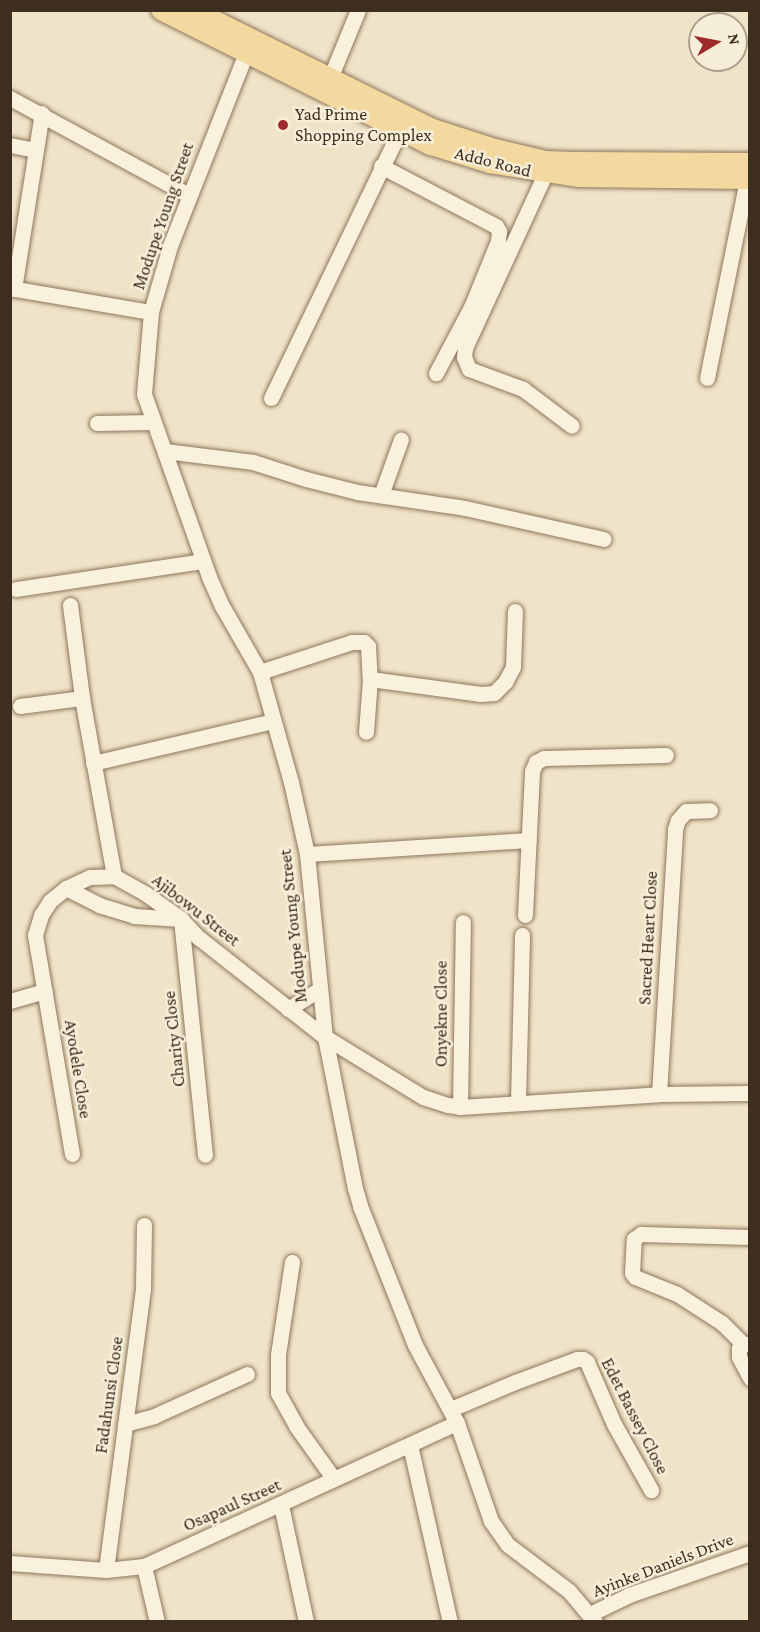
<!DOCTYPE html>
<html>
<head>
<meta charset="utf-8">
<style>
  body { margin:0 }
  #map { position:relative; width:760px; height:1632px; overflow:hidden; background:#f0e4c8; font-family:"Crimson Pro",serif }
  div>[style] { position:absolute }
  .roads { filter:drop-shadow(0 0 2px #8d765c) drop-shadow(0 0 2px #8d765c) }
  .minor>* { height:15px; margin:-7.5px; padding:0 7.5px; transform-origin:7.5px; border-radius:7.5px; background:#faf1dc }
  .major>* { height:20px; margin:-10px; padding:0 10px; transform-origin:10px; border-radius:10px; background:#f3d9a0 }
  .dots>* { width:16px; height:16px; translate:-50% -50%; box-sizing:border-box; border:3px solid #f7eed8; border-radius:50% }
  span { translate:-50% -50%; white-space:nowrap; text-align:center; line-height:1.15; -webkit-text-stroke:5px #f7eed8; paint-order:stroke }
  .poi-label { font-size:18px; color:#3d2e20 }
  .left { translate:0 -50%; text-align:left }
  .street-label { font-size:18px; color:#3d2e20 }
  .frame { position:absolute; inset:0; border:12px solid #3d2e20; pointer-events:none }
  .north { position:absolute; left:688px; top:12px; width:60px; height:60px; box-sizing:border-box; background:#f7eed8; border:2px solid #ada18e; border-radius:50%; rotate:80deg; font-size:16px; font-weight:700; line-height:24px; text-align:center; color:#3d2e20 }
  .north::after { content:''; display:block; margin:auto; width:21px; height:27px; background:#9e2a2b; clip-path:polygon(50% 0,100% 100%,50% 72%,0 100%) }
</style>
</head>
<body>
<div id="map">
  <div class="roads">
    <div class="minor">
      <div style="left:246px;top:53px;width:207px;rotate:111.5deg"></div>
      <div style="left:170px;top:246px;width:69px;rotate:106.1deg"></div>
      <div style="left:151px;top:312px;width:82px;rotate:94.9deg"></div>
      <div style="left:144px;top:394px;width:194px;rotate:70.4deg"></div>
      <div style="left:209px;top:577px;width:32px;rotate:66deg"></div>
      <div style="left:222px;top:606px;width:76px;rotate:60.1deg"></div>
      <div style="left:260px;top:672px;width:114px;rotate:74.3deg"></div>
      <div style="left:291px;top:782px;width:74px;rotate:77.5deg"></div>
      <div style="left:307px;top:854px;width:184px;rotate:84.4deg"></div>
      <div style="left:325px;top:1037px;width:154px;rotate:78.8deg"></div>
      <div style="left:355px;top:1188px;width:19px;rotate:74deg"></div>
      <div style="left:360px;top:1206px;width:149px;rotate:68.4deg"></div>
      <div style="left:415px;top:1345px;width:89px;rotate:61.7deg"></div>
      <div style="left:457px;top:1423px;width:104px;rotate:70.9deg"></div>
      <div style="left:491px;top:1521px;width:29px;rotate:55deg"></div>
      <div style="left:508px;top:1545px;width:76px;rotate:37deg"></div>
      <div style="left:569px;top:1591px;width:40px;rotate:50deg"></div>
      <div style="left:326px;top:88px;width:84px;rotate:-67.7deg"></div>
      <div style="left:10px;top:98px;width:204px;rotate:28.5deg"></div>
      <div style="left:10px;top:145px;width:25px;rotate:11deg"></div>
      <div style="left:381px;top:166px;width:130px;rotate:27.6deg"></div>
      <div style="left:496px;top:226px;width:6px;rotate:59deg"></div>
      <div style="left:499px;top:231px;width:10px;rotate:96deg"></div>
      <div style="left:498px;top:241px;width:71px;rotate:112.2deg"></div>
      <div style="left:471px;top:307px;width:75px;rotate:117.9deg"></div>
      <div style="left:545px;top:174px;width:192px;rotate:114.7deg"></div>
      <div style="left:465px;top:348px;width:9px;rotate:96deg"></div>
      <div style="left:464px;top:357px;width:13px;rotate:67deg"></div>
      <div style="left:469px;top:369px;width:58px;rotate:20.3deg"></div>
      <div style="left:523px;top:389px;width:61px;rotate:37.1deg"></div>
      <div style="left:10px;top:288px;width:143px;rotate:9.7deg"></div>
      <div style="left:14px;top:289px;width:178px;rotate:-81deg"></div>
      <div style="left:707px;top:378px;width:203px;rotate:-78.6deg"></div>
      <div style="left:271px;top:398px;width:297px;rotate:-64.3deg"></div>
      <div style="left:97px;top:423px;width:55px;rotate:-1deg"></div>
      <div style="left:165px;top:451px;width:89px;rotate:7.1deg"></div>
      <div style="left:253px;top:462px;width:56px;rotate:17.8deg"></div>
      <div style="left:306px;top:479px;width:53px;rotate:14.3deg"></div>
      <div style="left:357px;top:492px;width:109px;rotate:8.4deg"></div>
      <div style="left:465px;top:508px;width:142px;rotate:12.6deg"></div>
      <div style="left:381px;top:495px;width:59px;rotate:-70.3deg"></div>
      <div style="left:16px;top:589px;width:189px;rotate:-8.5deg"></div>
      <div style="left:70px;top:605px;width:94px;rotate:82.6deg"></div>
      <div style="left:82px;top:698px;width:181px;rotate:79.8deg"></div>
      <div style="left:260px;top:672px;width:97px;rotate:-18.1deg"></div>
      <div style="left:352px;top:642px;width:12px"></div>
      <div style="left:364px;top:642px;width:6px;rotate:45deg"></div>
      <div style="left:368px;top:646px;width:33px;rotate:87deg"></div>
      <div style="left:370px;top:679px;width:53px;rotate:94.3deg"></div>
      <div style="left:370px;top:679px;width:112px;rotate:7.7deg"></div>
      <div style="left:481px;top:694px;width:13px;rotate:-4deg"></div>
      <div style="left:494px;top:693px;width:16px;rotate:-45deg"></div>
      <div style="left:505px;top:682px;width:17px;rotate:-62deg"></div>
      <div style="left:513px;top:667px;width:56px;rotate:-88deg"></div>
      <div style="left:20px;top:706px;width:63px;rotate:-7.4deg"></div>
      <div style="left:93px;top:763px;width:185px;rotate:-13.1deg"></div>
      <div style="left:307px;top:854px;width:222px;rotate:-3.6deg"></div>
      <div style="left:66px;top:888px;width:37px;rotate:27deg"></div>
      <div style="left:99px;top:905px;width:37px;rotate:17deg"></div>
      <div style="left:134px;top:916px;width:47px;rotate:3.7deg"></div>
      <div style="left:181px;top:919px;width:237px;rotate:84.2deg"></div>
      <div style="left:525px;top:915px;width:144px;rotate:-87.2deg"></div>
      <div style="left:532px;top:771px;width:10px;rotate:-66deg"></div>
      <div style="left:536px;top:762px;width:9px;rotate:-27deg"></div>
      <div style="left:544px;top:758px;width:122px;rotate:-1.4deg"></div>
      <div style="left:10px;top:1001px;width:36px;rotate:-16deg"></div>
      <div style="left:288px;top:1009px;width:38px;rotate:-32deg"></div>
      <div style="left:659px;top:1094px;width:265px;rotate:-86.5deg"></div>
      <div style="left:675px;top:829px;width:9px;rotate:-72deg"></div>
      <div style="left:678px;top:820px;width:12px;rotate:-48deg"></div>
      <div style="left:686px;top:811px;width:24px;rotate:-2deg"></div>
      <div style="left:518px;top:1102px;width:167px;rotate:-88.6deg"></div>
      <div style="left:460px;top:1107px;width:185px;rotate:-89.1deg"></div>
      <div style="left:72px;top:1154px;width:222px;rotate:-99.6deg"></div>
      <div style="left:35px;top:935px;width:21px;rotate:-73deg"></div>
      <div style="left:41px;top:915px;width:17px;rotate:-57deg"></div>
      <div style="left:50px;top:901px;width:21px;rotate:-39deg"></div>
      <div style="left:66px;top:888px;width:26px;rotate:-25deg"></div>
      <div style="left:90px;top:877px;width:24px;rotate:-2deg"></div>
      <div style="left:114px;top:876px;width:37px;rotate:29deg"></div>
      <div style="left:146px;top:894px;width:43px;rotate:35.5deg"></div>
      <div style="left:181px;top:919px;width:26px;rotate:47deg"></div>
      <div style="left:199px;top:938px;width:160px;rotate:38.2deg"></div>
      <div style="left:325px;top:1037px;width:115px;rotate:31.5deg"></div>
      <div style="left:423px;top:1097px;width:26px;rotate:18deg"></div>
      <div style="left:448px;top:1105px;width:12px;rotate:9deg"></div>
      <div style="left:460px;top:1107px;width:199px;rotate:-3.7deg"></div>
      <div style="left:659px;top:1094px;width:91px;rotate:-0.6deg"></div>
      <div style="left:292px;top:1262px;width:94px;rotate:98.6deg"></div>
      <div style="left:278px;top:1355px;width:38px;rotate:90deg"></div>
      <div style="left:278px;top:1393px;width:38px;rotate:61deg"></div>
      <div style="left:296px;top:1426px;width:65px;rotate:54.4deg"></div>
      <div style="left:743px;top:1344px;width:30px;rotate:-135deg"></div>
      <div style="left:722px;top:1323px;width:54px;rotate:-147.2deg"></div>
      <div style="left:677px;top:1294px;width:45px;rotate:-158deg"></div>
      <div style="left:635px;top:1277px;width:5px;rotate:-127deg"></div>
      <div style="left:632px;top:1273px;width:34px;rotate:-87deg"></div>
      <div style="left:634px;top:1239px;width:9px;rotate:-36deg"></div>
      <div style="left:641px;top:1234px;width:109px;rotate:1.6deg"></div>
      <div style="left:750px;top:1344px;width:7px;rotate:180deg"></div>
      <div style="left:743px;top:1344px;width:6px;rotate:135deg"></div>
      <div style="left:739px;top:1348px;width:9px;rotate:90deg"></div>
      <div style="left:739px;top:1357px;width:24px;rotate:62deg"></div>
      <div style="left:451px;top:1409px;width:69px;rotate:-22.9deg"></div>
      <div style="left:515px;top:1382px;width:66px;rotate:-20.4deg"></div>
      <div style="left:577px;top:1359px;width:6px"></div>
      <div style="left:583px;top:1359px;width:5px;rotate:37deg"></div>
      <div style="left:587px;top:1362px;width:68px;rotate:66.5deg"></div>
      <div style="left:614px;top:1424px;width:76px;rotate:60.7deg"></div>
      <div style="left:125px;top:1424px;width:30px;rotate:-15deg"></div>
      <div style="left:154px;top:1416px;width:102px;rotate:-24.3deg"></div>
      <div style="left:410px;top:1445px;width:181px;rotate:77.3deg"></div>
      <div style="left:281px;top:1505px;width:120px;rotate:77.9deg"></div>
      <div style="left:10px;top:1563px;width:96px;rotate:4.2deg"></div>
      <div style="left:106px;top:1570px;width:38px;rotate:-6deg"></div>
      <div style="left:144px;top:1566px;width:344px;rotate:-24.6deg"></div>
      <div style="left:144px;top:1566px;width:57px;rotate:76.9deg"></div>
      <div style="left:106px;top:1570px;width:283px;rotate:-82.5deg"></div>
      <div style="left:143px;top:1289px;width:64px;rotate:-89.1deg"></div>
      <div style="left:590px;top:1614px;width:43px;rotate:-26deg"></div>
      <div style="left:629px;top:1595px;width:128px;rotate:-19.1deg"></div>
    </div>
    <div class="major">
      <div style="left:161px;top:10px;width:302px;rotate:26.6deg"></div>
      <div style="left:431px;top:145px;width:62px;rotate:17deg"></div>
      <div style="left:490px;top:163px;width:89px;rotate:9deg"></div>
      <div style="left:578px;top:177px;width:172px;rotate:0.7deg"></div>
      <div style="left:193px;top:10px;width:268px;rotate:26.4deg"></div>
      <div style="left:433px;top:129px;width:65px;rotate:17.9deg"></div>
      <div style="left:495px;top:149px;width:52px;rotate:13.2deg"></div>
      <div style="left:546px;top:161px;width:27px;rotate:2deg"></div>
      <div style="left:573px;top:162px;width:177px;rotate:0.3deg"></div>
    </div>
  </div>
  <div class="dots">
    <div style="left:283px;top:125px;background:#9e2a2b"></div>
  </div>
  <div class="poi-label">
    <span class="left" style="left:295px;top:125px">Yad Prime<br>Shopping Complex</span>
  </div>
  <div class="street-label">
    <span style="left:493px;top:162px;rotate:14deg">Addo Road</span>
    <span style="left:163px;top:216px;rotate:-71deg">Modupe Young Street</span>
    <span style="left:196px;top:910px;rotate:38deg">Ajibowu Street</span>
    <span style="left:293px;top:926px;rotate:-96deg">Modupe Young Street</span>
    <span style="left:648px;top:938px;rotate:-87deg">Sacred Heart Close</span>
    <span style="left:441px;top:1014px;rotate:-90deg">Onyekne Close</span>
    <span style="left:174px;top:1039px;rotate:-96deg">Charity Close</span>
    <span style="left:78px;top:1069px;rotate:81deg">Ayodele Close</span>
    <span style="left:109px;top:1395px;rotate:-82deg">Fadahunsi Close</span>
    <span style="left:635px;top:1416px;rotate:63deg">Edet Bassey Close</span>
    <span style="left:232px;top:1505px;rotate:-24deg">Osapaul Street</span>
    <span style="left:663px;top:1565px;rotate:-21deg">Ayinke Daniels Drive</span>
  </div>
  <div class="frame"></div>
  <div class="north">N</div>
</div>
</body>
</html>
